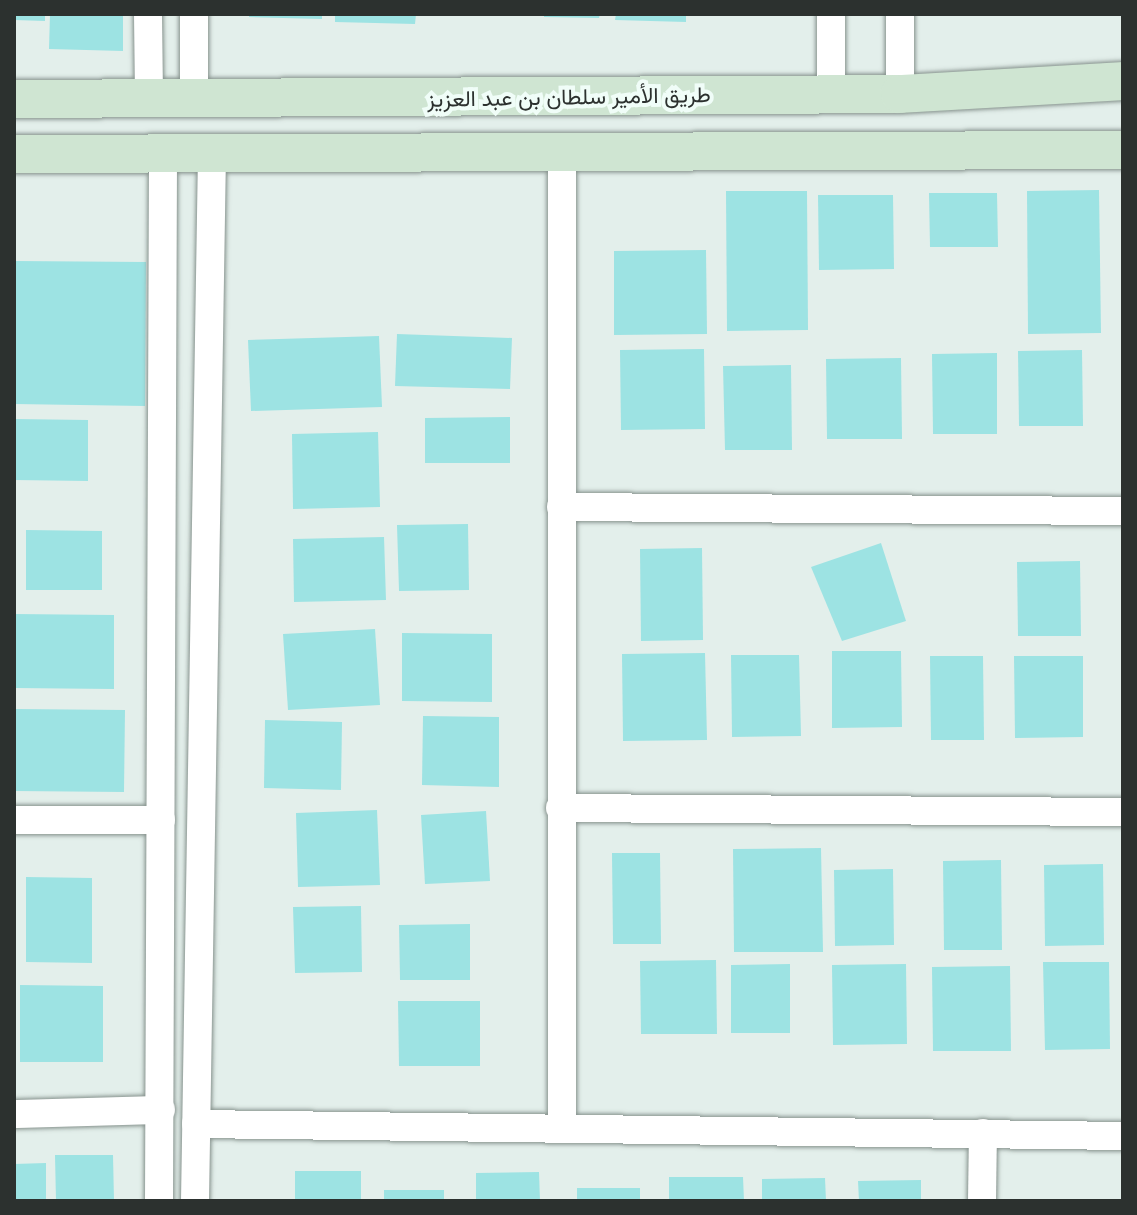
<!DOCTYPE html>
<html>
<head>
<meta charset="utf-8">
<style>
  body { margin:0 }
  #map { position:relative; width:1137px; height:1215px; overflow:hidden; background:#e3efeb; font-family:Montserrat,Vazirmatn,sans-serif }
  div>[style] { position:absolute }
  .building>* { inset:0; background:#9de3e3 }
  .roads { filter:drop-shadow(0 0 2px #87938e) drop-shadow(0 0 2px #87938e) }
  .street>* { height:28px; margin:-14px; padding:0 14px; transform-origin:14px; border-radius:14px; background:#fff }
  .secondary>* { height:38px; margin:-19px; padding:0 19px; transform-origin:19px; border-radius:19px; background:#cfe5d2 }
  span { translate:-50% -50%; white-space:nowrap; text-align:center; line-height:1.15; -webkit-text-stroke:8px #f0fdf8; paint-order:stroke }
  .street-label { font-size:22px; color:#2c312f }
  .frame { position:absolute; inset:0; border:16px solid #2c312f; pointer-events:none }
</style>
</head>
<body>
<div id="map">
  <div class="building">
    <div style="clip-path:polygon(14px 14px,45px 14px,45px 21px,14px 20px)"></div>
    <div style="clip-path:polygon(50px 14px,123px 14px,123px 51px,49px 49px)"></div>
    <div style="clip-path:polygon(249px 14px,322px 14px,322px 19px,249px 17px)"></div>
    <div style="clip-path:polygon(335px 14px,416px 14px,415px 24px,335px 22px)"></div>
    <div style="clip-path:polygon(544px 14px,600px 14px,599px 18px,544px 17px)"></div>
    <div style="clip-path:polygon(616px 14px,686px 14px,686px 22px,615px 20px)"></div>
    <div style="clip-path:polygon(1099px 190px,1101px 333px,1028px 334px,1027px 191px)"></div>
    <div style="clip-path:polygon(726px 191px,807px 191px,808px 330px,727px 331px)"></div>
    <div style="clip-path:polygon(929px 193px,997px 193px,998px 247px,930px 247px)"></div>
    <div style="clip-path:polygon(818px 195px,893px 195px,894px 269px,819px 270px)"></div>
    <div style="clip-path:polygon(706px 250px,707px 334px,614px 335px,614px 251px)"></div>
    <div style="clip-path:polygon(14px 261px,146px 262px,145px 406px,14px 404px)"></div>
    <div style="clip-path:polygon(397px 334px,512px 338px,510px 389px,395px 386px)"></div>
    <div style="clip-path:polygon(379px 336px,382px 407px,251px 411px,248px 340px)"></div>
    <div style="clip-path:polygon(704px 349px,705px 429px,621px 430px,620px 350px)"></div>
    <div style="clip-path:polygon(1082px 350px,1083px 426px,1019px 426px,1018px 351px)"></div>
    <div style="clip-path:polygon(997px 353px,997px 434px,933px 434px,932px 354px)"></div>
    <div style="clip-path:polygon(901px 358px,902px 439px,827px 439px,826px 359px)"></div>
    <div style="clip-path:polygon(791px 365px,792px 450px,725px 450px,723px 366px)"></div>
    <div style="clip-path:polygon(510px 417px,510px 463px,425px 463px,425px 418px)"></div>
    <div style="clip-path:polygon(14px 419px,88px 420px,88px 481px,14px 480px)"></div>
    <div style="clip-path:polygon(378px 432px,380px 507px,293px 509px,292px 434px)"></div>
    <div style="clip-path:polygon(468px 524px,469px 590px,399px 591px,397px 525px)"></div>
    <div style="clip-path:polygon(26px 530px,102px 531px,102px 590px,26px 590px)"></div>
    <div style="clip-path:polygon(384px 537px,386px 600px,294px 602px,293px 539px)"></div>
    <div style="clip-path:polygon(881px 543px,906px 621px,842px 641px,811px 567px)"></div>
    <div style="clip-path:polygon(702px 548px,703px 640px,641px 641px,640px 549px)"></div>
    <div style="clip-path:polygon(1080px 561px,1081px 636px,1018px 636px,1017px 562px)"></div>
    <div style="clip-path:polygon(14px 614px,114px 615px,114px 689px,14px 688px)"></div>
    <div style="clip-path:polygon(375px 629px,380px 705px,288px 710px,283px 634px)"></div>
    <div style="clip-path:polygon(402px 633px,492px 634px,492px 702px,402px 701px)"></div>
    <div style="clip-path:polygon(832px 651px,901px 651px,902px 727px,832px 728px)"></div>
    <div style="clip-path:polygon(705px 653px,707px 740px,623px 741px,622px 654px)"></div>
    <div style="clip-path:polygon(731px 655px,799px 655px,801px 736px,732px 737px)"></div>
    <div style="clip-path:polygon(930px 656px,983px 656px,984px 740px,931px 740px)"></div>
    <div style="clip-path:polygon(1014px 656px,1083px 656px,1083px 737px,1015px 738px)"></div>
    <div style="clip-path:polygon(14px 709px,125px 710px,124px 792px,14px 791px)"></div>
    <div style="clip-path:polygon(423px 716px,499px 717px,499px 787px,422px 785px)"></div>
    <div style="clip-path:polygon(265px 720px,342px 722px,341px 790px,264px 788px)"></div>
    <div style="clip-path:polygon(377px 810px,380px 885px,298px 887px,296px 813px)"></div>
    <div style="clip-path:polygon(486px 811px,490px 881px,425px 884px,421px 815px)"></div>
    <div style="clip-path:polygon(821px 848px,823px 952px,734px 952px,733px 849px)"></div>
    <div style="clip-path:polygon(612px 853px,660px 853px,661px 944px,613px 944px)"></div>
    <div style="clip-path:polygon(1001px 860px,1002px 950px,944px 950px,943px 861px)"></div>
    <div style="clip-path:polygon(1103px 864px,1104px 945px,1045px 946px,1044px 865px)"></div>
    <div style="clip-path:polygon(893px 869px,894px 945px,835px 946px,834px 870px)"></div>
    <div style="clip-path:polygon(26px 877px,92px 878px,92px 963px,26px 962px)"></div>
    <div style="clip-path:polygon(361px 906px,362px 972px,295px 973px,293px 907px)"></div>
    <div style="clip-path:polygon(470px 924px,470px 980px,400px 980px,399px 925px)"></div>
    <div style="clip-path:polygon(716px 960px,717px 1034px,641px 1034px,640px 961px)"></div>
    <div style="clip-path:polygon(1043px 962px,1109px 962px,1110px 1049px,1045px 1050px)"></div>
    <div style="clip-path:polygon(790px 964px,790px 1033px,731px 1033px,731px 965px)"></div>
    <div style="clip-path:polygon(906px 964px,907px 1044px,833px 1045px,832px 965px)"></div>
    <div style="clip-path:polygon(1010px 966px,1011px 1051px,933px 1051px,932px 967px)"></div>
    <div style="clip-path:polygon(20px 985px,103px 986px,103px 1062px,20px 1062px)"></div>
    <div style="clip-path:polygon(398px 1001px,480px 1001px,480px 1066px,399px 1066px)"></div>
    <div style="clip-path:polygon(55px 1155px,113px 1155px,114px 1201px,56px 1201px)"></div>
    <div style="clip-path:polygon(46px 1163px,46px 1201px,14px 1201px,14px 1164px)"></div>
    <div style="clip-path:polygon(295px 1171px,361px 1171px,361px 1201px,295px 1201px)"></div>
    <div style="clip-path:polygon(539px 1172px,540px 1201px,476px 1201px,476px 1173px)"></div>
    <div style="clip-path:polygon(669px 1177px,743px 1177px,744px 1201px,669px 1201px)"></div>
    <div style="clip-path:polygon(825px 1178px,826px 1201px,762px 1201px,762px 1179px)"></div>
    <div style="clip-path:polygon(921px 1180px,921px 1201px,859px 1201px,858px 1181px)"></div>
    <div style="clip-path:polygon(577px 1188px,640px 1188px,640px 1201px,577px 1201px)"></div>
    <div style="clip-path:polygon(384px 1190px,444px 1190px,444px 1201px,384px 1201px)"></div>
  </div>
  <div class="roads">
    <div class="street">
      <div style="left:148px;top:14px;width:85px;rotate:89.3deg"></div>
      <div style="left:194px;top:14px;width:86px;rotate:90deg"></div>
      <div style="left:831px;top:14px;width:80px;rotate:90deg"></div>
      <div style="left:900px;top:94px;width:80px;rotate:-90deg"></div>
      <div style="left:561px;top:507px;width:562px;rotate:0.41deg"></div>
      <div style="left:560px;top:808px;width:563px;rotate:0.41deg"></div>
      <div style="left:14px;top:820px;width:147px"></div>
      <div style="left:14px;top:1114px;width:147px;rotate:-1.6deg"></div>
      <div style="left:196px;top:1124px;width:927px;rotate:0.74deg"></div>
      <div style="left:562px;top:1124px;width:974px;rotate:-90deg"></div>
      <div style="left:159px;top:1201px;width:1052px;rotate:-89.78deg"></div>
      <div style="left:195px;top:1201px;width:1051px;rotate:-89.07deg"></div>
      <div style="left:982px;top:1201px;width:68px;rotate:-89.2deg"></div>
    </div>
    <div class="secondary">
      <div style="left:14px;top:99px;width:886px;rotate:-0.32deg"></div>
      <div style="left:900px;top:94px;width:223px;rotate:-3.3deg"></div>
      <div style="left:14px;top:154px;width:1109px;rotate:-0.21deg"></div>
    </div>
  </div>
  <div class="street-label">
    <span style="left:569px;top:97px;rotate:-1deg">طريق الأمير سلطان بن عبد العزيز</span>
  </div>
  <div class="frame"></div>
</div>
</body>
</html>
